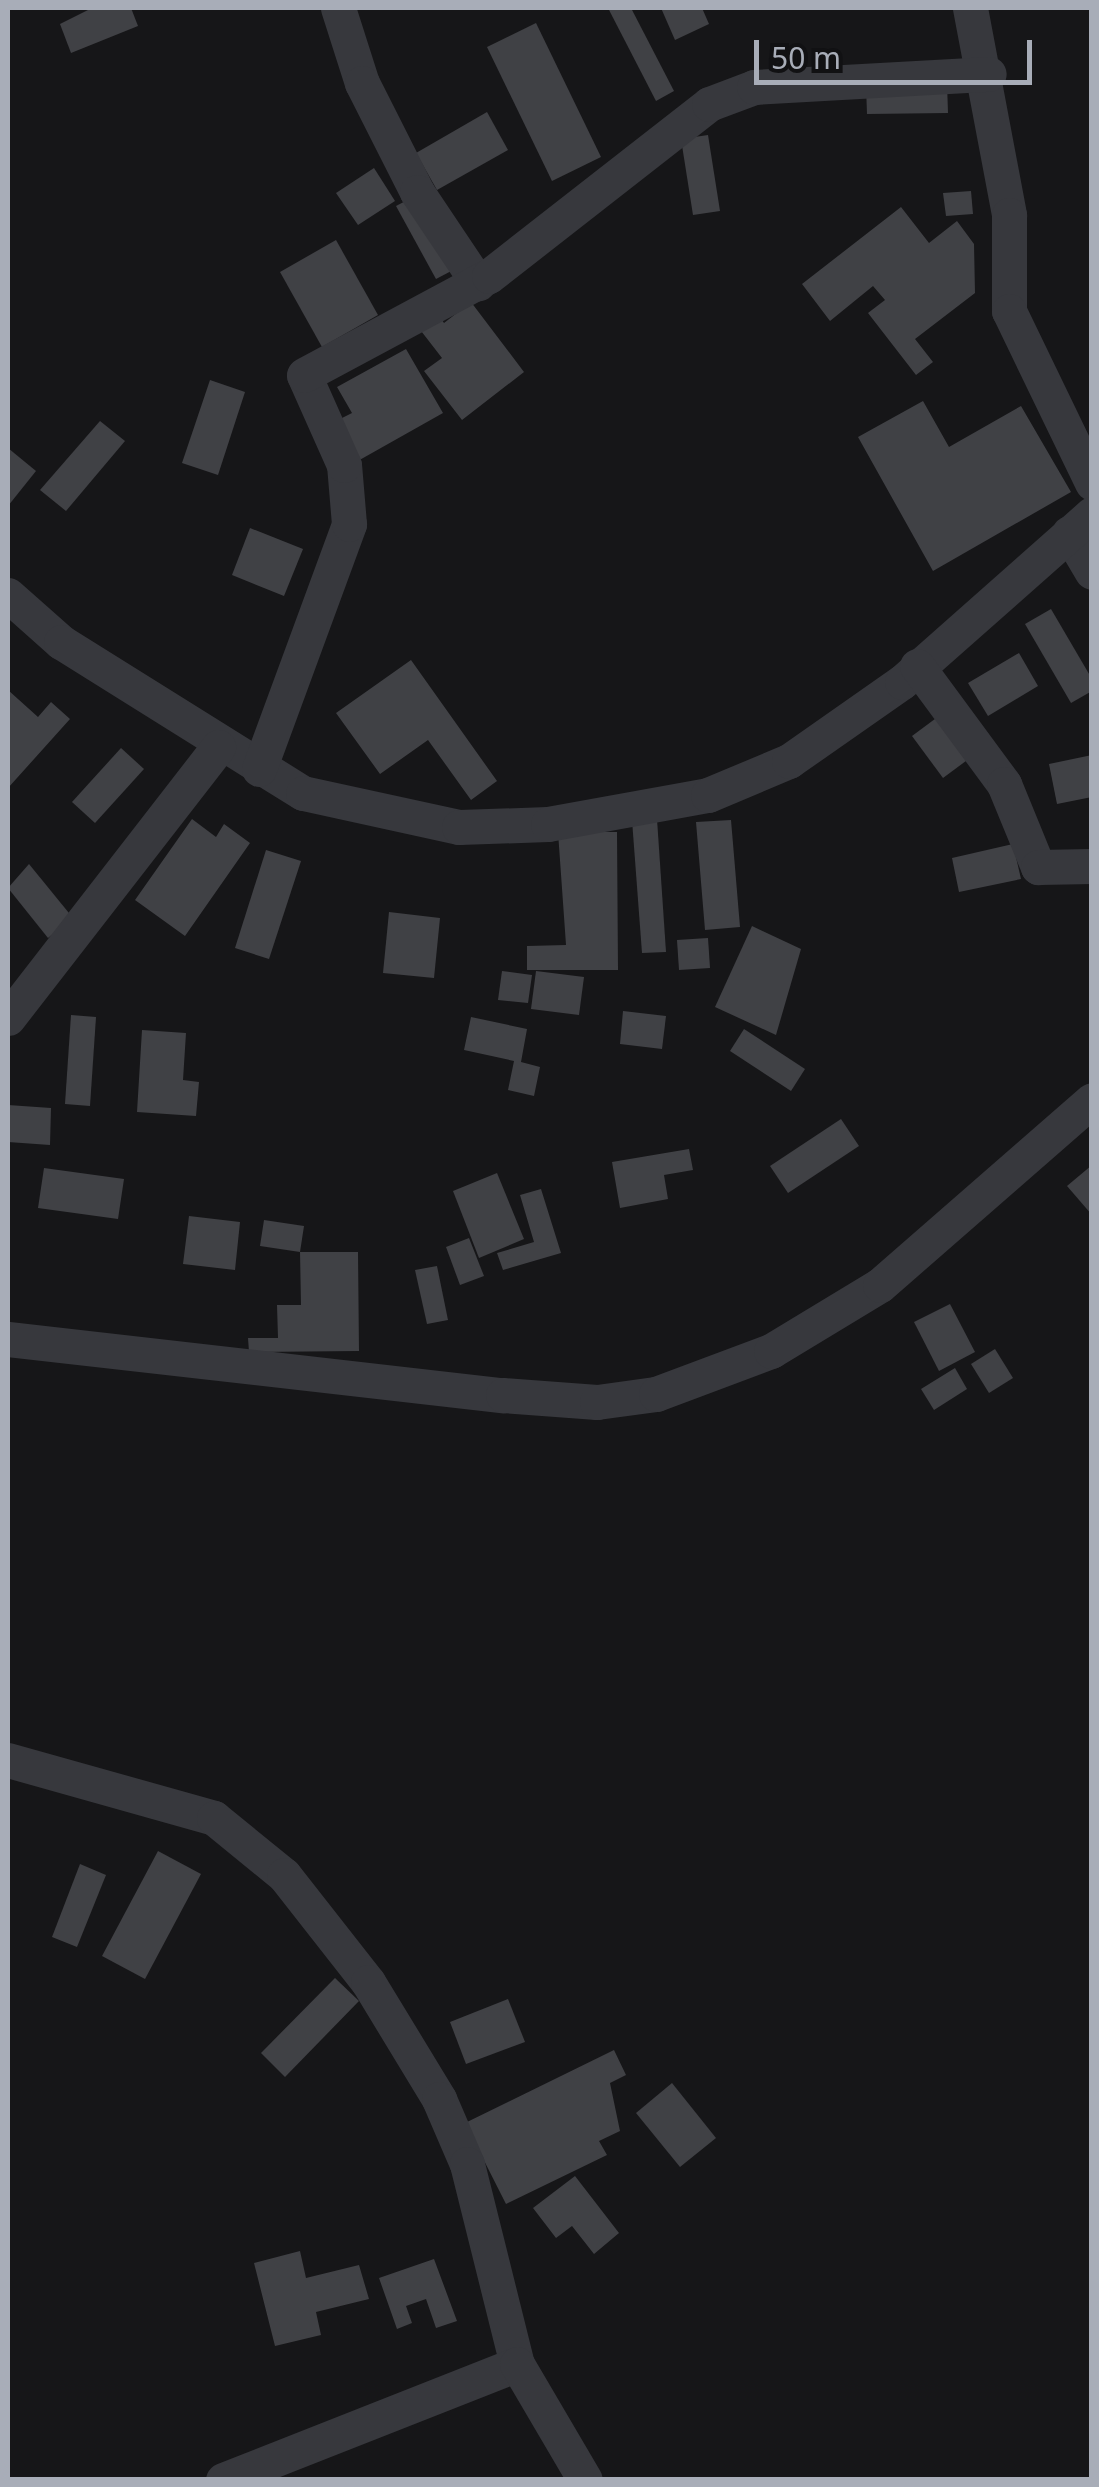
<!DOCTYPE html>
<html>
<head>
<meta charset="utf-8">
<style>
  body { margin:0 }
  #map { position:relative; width:1099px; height:2487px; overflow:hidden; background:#161618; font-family:"Noto Sans",sans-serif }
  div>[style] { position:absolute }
  .building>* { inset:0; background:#404145 }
  .minor>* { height:35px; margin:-17.5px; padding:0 17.5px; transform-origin:17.5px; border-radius:17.5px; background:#37383d }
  span { translate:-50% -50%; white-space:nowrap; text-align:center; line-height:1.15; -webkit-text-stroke:8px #111113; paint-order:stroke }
  .frame { position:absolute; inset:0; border:10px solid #a8adb8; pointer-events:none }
  .scale { position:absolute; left:754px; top:40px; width:278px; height:45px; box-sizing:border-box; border:5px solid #a8adb8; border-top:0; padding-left:12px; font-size:30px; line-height:35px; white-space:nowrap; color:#a8adb8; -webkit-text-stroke:8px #111113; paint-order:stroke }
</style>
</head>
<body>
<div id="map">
  <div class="building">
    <div style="clip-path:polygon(92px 8px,131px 8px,138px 26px,71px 53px,60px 24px)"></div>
    <div style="clip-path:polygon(608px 8px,631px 8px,674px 91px,656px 101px)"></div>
    <div style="clip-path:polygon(661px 8px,702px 8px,709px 24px,675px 40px)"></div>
    <div style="clip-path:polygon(536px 23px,601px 157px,552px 181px,487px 47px)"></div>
    <div style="clip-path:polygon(947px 83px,948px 113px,867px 114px,866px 85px)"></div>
    <div style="clip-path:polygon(487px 112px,508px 150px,437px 190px,416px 153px)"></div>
    <div style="clip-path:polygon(708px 135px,720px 211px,693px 215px,681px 139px)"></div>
    <div style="clip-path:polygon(374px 168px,395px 201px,358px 225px,336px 193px)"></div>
    <div style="clip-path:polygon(971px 191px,973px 214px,946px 216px,943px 193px)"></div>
    <div style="clip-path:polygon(417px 195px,457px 268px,436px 279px,396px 206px)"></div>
    <div style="clip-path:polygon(901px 207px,929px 243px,957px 221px,974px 244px,975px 293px,915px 339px,933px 362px,916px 375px,868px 313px,885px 300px,873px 286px,830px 321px,802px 284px)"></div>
    <div style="clip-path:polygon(336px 240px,378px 315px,322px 347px,280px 272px)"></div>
    <div style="clip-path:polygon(471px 302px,524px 372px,462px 420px,424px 371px,442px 358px,418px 327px,437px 313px,444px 323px)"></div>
    <div style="clip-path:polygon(406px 349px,443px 413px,356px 462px,334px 422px,352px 413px,337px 387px)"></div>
    <div style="clip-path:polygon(210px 380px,245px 392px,218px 475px,182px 463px)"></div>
    <div style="clip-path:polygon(923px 401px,949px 447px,1021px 406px,1071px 492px,933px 571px,858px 437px)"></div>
    <div style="clip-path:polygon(100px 421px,125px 441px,66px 511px,40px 490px)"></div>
    <div style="clip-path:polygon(8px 448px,36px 471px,8px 506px)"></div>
    <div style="clip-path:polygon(250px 528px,303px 549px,284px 596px,232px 575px)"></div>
    <div style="clip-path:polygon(1051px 609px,1092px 679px,1092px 691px,1071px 703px,1025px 624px)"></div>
    <div style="clip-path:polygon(1019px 653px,1038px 686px,988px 716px,968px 683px)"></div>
    <div style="clip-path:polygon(411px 660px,497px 781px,471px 800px,428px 740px,380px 774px,336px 713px)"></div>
    <div style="clip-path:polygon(8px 690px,38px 717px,51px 702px,70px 719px,8px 788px)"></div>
    <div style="clip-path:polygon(943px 713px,974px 755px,943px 778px,912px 736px)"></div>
    <div style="clip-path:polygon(121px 748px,144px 769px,95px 823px,72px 802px)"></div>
    <div style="clip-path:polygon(1092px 755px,1092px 797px,1057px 804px,1049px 764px)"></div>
    <div style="clip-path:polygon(192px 819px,216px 837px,224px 824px,250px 843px,185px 936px,135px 900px)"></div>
    <div style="clip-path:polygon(657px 819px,666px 952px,642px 953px,632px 820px)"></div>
    <div style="clip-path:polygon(731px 820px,740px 927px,705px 930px,696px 822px)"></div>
    <div style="clip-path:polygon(558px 832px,617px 832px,618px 970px,527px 970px,527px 946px,566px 945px)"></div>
    <div style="clip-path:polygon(1013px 844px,1021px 879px,959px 892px,952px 858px)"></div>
    <div style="clip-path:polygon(266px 850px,301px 861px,269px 959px,235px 948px)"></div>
    <div style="clip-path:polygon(29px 864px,73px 918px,48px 938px,8px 888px)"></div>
    <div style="clip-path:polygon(389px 912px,440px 918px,434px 978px,383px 973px)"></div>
    <div style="clip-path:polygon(752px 926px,801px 949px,776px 1035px,715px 1007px)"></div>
    <div style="clip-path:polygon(708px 938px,710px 968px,679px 970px,677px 940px)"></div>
    <div style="clip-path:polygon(502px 971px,532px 975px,528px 1003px,498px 1000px)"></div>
    <div style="clip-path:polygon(536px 971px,584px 977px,579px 1015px,531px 1009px)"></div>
    <div style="clip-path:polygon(623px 1011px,666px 1016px,662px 1049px,620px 1044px)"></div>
    <div style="clip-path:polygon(71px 1015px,96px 1017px,90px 1106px,65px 1104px)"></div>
    <div style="clip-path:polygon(471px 1017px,527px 1029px,521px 1062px,540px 1067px,534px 1096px,508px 1090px,514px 1061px,464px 1050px)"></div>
    <div style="clip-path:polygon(744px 1029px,805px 1069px,791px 1091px,730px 1051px)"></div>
    <div style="clip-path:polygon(142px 1030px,186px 1033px,183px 1080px,199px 1082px,196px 1116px,137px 1112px)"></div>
    <div style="clip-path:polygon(8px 1105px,51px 1108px,50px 1145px,8px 1142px)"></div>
    <div style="clip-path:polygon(841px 1119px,859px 1146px,788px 1193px,770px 1166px)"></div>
    <div style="clip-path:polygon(689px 1149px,693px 1170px,664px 1175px,668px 1199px,620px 1208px,612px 1162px)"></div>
    <div style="clip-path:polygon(1092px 1165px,1092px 1215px,1067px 1186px)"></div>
    <div style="clip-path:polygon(44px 1168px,124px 1179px,118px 1219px,38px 1208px)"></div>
    <div style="clip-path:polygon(497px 1173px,524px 1239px,479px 1258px,453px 1191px)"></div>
    <div style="clip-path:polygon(541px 1189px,561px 1253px,503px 1270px,497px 1253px,534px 1242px,520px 1195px)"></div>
    <div style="clip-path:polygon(189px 1216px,240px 1222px,235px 1270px,183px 1264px)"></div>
    <div style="clip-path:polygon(264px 1220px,304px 1226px,300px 1252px,260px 1246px)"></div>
    <div style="clip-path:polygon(469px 1238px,484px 1276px,460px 1285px,446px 1247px)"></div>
    <div style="clip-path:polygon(300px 1252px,358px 1252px,359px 1351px,249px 1352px,248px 1338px,278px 1338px,277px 1305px,301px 1305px)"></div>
    <div style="clip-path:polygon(437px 1266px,448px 1320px,427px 1324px,415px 1270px)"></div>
    <div style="clip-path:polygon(950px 1304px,975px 1352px,939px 1371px,914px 1322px)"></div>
    <div style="clip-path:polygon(995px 1349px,1013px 1378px,989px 1393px,971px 1364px)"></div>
    <div style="clip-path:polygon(955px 1368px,967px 1389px,934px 1410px,921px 1389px)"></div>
    <div style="clip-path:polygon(158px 1851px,201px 1874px,145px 1979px,102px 1956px)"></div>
    <div style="clip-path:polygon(80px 1864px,106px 1875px,77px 1947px,52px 1937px)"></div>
    <div style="clip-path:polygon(335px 1978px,359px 2001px,285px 2077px,261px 2053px)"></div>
    <div style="clip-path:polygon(508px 1999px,525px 2042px,466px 2064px,450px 2022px)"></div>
    <div style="clip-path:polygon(614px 2050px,626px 2075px,610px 2083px,620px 2131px,599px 2141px,607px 2155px,506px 2204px,465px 2123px)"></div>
    <div style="clip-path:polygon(672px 2083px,716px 2138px,680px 2167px,636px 2113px)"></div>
    <div style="clip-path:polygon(575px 2176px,619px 2233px,594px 2254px,572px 2226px,556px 2238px,533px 2208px)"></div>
    <div style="clip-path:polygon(300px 2251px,306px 2278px,359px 2265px,369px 2299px,316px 2312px,321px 2335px,275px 2346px,254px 2263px)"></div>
    <div style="clip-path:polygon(434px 2259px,457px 2321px,436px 2328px,426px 2299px,406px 2306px,412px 2323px,397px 2329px,379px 2278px)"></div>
  </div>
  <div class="minor">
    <div style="left:338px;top:8px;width:79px;rotate:72.3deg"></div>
    <div style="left:362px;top:83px;width:122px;rotate:63.2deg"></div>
    <div style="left:417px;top:192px;width:110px;rotate:56.2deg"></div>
    <div style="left:970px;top:8px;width:211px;rotate:79.3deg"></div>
    <div style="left:1009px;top:215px;width:96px;rotate:90deg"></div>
    <div style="left:1009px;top:311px;width:191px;rotate:64.2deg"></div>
    <div style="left:1069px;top:533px;width:45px;rotate:59.5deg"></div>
    <div style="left:8px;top:595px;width:71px;rotate:41.6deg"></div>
    <div style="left:61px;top:642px;width:285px;rotate:32deg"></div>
    <div style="left:303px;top:793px;width:160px;rotate:12.3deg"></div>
    <div style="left:459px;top:827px;width:89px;rotate:-1.9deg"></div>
    <div style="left:548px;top:824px;width:163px;rotate:-10.3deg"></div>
    <div style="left:708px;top:795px;width:88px;rotate:-22.8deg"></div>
    <div style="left:789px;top:761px;width:138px;rotate:-35deg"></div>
    <div style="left:902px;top:682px;width:254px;rotate:-41.5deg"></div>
    <div style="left:917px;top:666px;width:147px;rotate:53.6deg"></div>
    <div style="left:1004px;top:784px;width:90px;rotate:67.7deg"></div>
    <div style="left:1038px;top:867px;width:54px;rotate:-1.1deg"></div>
    <div style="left:259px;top:769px;width:261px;rotate:-69.8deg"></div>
    <div style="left:349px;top:524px;width:59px;rotate:-94.8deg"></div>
    <div style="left:344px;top:465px;width:98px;rotate:-114deg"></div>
    <div style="left:304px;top:375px;width:210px;rotate:-28.2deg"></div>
    <div style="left:489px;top:276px;width:279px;rotate:-38deg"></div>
    <div style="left:709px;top:104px;width:48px;rotate:-20.7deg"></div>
    <div style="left:754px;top:87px;width:235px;rotate:-3.2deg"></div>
    <div style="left:8px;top:1018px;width:343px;rotate:-52.2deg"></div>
    <div style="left:8px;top:1339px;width:498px;rotate:6.5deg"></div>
    <div style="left:503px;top:1395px;width:94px;rotate:4.3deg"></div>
    <div style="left:597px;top:1402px;width:60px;rotate:-7.7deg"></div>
    <div style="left:656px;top:1394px;width:123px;rotate:-20.5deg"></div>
    <div style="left:771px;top:1351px;width:127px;rotate:-31.2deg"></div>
    <div style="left:880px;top:1285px;width:281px;rotate:-41.1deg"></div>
    <div style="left:8px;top:1760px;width:214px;rotate:15.7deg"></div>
    <div style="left:214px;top:1818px;width:90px;rotate:39.2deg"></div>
    <div style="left:284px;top:1875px;width:136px;rotate:51.9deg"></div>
    <div style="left:368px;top:1982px;width:137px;rotate:58.7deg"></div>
    <div style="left:439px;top:2099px;width:71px;rotate:66.7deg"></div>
    <div style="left:467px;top:2164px;width:206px;rotate:76deg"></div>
    <div style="left:223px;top:2480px;width:316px;rotate:-21.5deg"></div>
    <div style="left:517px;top:2364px;width:134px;rotate:59.6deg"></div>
  </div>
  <div class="frame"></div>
  <div class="scale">50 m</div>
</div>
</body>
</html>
